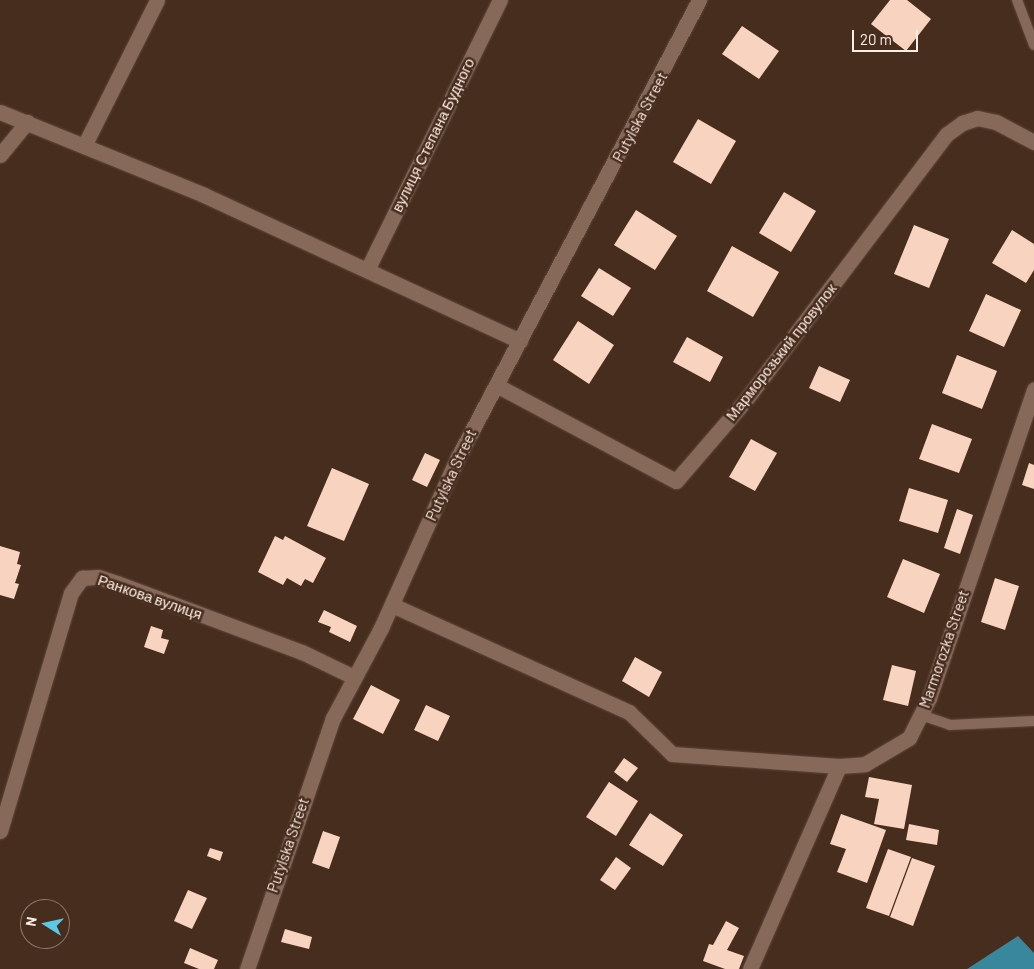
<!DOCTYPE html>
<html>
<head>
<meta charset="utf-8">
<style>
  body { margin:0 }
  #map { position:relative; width:1034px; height:969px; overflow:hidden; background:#472d1e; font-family:Barlow,sans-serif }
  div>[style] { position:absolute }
  .water>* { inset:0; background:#39879d }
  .building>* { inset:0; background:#f8d3bf }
  .roads { filter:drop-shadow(0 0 1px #5e493b) drop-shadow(0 0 1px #5e493b) }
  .lane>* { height:10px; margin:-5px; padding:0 5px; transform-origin:5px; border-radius:5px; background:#876959 }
  .street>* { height:15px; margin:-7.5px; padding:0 7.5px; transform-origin:7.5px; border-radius:7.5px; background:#876959 }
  span { translate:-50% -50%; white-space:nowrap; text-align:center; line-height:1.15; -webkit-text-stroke:5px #472d1e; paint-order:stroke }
  .street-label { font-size:15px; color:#feede3 }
  .north { position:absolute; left:20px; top:899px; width:50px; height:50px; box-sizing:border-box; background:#472d1e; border:1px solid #907a6d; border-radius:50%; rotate:280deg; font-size:14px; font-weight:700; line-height:20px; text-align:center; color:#feede3 }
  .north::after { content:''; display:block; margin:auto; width:18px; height:22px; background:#5bc8e6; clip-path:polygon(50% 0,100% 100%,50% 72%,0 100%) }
  .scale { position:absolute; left:852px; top:30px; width:66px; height:22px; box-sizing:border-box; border:2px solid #feede3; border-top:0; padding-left:6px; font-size:15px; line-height:18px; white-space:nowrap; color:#feede3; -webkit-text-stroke:4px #472d1e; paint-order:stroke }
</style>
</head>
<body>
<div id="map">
  <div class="water">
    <div style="clip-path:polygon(1018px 936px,1034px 953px,1034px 969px,967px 969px)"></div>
  </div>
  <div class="building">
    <div style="clip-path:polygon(890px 0,907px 0,931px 19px,906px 51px,871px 24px)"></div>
    <div style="clip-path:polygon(742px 26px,779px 51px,759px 79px,722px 54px)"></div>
    <div style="clip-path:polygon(698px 119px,736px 141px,711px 184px,673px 162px)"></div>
    <div style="clip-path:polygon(784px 192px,816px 211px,791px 252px,759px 233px)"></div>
    <div style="clip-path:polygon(636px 210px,677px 236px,655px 270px,614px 245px)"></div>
    <div style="clip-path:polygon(914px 225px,949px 239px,929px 288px,894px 274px)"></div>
    <div style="clip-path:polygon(1012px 230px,1034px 244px,1034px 270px,1026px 283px,992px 263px)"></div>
    <div style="clip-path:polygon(732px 246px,779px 272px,753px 317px,707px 291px)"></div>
    <div style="clip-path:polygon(599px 268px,631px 288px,613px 316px,581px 296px)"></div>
    <div style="clip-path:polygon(986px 294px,1021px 310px,1004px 347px,969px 331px)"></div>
    <div style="clip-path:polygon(578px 321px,614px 345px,589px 384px,553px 360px)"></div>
    <div style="clip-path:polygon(687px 337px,723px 357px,710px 382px,673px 362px)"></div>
    <div style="clip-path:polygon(957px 355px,997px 371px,982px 409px,942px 393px)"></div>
    <div style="clip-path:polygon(819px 366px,850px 380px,840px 402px,809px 388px)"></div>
    <div style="clip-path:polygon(932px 424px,972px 439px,959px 473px,919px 459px)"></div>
    <div style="clip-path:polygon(751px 439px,777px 453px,755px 491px,729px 477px)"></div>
    <div style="clip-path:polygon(425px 453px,440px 460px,427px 487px,412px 480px)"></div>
    <div style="clip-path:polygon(1029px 463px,1034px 465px,1034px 489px,1022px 485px)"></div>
    <div style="clip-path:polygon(332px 468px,369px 484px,344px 541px,307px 526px)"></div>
    <div style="clip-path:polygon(909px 488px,948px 500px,938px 533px,899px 521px)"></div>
    <div style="clip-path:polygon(957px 509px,973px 515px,960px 554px,944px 548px)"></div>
    <div style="clip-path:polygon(275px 536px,283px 540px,285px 536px,326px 558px,313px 583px,305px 579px,301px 586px,287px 578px,283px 585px,258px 572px)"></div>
    <div style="clip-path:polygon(0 546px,20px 552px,17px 564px,21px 565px,15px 583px,19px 584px,14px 599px,0 595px)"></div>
    <div style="clip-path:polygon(903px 559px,940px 574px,924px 613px,887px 597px)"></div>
    <div style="clip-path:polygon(995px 578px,1019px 586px,1005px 630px,981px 622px)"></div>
    <div style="clip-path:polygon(324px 610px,357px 626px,350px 642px,329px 632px,331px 627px,318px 622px)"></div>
    <div style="clip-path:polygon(151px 626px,163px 630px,161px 638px,169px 640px,164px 654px,144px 647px)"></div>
    <div style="clip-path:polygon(635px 657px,662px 672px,649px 697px,622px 681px)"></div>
    <div style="clip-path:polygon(892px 665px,916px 671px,908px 706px,883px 700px)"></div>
    <div style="clip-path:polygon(371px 685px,400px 700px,383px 734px,353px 719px)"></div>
    <div style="clip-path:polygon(426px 705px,450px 716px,438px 741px,414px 730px)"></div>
    <div style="clip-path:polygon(624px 758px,638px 768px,627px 782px,614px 772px)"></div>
    <div style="clip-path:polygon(869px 777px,912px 785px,904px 829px,874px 824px,879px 799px,865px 797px)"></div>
    <div style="clip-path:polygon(609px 782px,638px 801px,616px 836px,586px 817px)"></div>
    <div style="clip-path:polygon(650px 813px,683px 835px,663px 866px,629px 845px)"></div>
    <div style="clip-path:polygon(841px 814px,886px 830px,867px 883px,837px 872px,846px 849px,830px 844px)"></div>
    <div style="clip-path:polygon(909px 824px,939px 830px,937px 845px,906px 840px)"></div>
    <div style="clip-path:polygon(323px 831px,340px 837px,329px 869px,312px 863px)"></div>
    <div style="clip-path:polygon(210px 848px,223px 852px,220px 861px,207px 856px)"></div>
    <div style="clip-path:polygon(888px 849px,911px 857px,889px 916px,866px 908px)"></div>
    <div style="clip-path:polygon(616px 857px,631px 868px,615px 890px,600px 880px)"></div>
    <div style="clip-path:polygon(912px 858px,935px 866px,913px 926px,890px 917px)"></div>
    <div style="clip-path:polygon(188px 890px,207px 898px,192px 929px,174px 921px)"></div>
    <div style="clip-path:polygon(726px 921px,739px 928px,727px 950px,744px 956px,739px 969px,725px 969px,703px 961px,709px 944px,713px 945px)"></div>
    <div style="clip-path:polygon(285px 929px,312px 937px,309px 949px,281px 942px)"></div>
    <div style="clip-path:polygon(190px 948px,218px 960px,214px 969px,199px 969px,184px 963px)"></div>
  </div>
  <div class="roads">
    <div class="lane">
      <div style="left:1017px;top:0;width:48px;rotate:69.3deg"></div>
      <div style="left:921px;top:715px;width:31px;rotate:19deg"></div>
      <div style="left:950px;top:725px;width:84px;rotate:-2.7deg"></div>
    </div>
    <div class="street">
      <div style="left:0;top:112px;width:220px;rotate:22.1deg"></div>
      <div style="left:204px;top:195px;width:348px;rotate:24.8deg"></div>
      <div style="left:84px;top:146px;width:163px;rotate:-63.4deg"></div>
      <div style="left:0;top:155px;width:43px;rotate:-50.7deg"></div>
      <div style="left:367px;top:270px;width:301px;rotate:-63.8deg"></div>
      <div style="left:496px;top:385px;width:204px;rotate:28.1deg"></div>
      <div style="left:676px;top:481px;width:104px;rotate:-49.3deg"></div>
      <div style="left:744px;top:402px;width:336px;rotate:-52.9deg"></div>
      <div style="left:947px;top:134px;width:19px;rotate:-36deg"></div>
      <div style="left:962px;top:123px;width:16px;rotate:-18deg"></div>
      <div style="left:977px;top:118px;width:19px;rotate:12deg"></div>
      <div style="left:996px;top:122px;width:43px;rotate:27.8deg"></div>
      <div style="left:392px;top:605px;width:260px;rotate:24.3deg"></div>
      <div style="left:629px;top:712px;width:60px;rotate:44.3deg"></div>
      <div style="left:672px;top:754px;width:167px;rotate:4.1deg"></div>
      <div style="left:0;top:831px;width:248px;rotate:-73.4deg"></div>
      <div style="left:71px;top:593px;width:19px;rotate:-54deg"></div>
      <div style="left:82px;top:578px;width:16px;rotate:-4deg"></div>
      <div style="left:98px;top:577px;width:20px;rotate:18deg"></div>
      <div style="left:117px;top:583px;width:197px;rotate:20.5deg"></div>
      <div style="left:302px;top:652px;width:58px;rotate:25.7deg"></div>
      <div style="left:247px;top:969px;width:265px;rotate:-71.1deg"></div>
      <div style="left:333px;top:718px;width:102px;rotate:-61.9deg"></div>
      <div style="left:381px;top:628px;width:188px;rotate:-65.8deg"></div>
      <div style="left:458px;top:457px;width:517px;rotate:-62.19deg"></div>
      <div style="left:750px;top:969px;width:222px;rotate:-66.3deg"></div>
      <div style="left:839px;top:766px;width:26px;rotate:-4deg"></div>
      <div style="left:865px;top:764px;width:51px;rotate:-30.6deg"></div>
      <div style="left:909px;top:738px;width:45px;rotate:-63.4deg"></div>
      <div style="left:929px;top:698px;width:326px;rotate:-71.2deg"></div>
    </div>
  </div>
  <div class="street-label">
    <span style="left:640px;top:117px;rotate:-62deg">Putylska Street</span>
    <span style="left:433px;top:135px;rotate:-64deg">вулиця Степана Будного</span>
    <span style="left:781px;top:352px;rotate:-52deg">Марморозький провулок</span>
    <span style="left:451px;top:475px;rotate:-65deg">Putylska Street</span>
    <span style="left:150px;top:597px;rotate:19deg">Ранкова вулиця</span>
    <span style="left:944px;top:649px;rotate:-71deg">Marmorozka Street</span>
    <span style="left:288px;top:845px;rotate:-71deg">Putylska Street</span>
  </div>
  <div class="north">N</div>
  <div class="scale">20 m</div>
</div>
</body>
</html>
